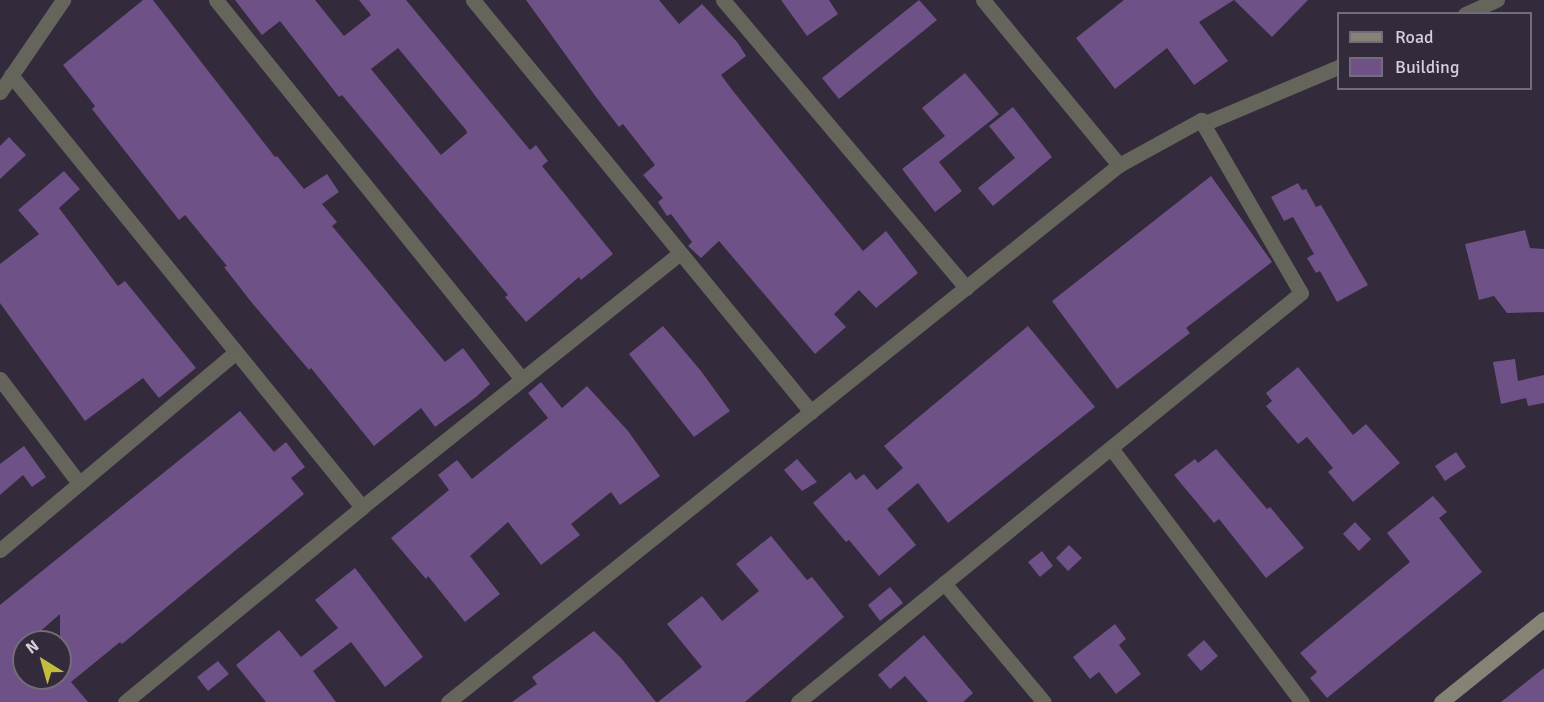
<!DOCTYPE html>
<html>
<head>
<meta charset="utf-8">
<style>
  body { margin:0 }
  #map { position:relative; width:1544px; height:702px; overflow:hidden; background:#332a3b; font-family:Signika,sans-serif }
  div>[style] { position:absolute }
  .building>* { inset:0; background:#6d5187 }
  .street>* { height:15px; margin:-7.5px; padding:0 7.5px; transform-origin:7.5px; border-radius:7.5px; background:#65655c }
  .secondary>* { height:15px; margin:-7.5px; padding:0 7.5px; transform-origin:7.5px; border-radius:7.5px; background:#848375 }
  span { translate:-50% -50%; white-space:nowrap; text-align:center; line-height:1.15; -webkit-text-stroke:4.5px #332a3b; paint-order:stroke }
  .legend { position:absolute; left:1337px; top:12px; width:195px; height:78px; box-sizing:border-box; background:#332a3b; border:2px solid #736c7b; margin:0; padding:8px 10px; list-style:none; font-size:18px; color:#d4cfda }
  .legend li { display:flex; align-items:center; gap:12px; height:30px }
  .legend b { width:30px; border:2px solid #736c7b }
  .north { position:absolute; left:12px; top:630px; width:60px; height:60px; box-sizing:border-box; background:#332a3b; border:2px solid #736c7b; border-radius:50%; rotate:323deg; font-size:16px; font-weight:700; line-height:24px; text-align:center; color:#d4cfda }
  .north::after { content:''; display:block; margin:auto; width:21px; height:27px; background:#c2bd3f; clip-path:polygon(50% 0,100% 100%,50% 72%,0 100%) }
</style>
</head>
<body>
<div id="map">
  <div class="building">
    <div style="clip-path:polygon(143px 0,153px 0,275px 157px,277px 156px,304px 189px,327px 174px,339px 192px,322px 204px,337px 222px,332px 226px,445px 362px,463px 348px,490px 384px,476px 397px,435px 427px,421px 408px,374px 446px,311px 368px,309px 370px,252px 303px,224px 267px,227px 266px,185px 215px,179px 220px,92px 109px,95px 106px,63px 65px)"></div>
    <div style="clip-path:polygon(evenodd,235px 0,315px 0,344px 36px,371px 15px,359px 0,406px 0,530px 150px,536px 145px,548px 161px,542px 166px,613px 254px,581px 280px,579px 277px,526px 322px,505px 297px,508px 295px,342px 95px,339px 97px,280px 21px,262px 35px,235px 0,398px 48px,466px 130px,467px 133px,441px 155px,371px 69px,398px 48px)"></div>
    <div style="clip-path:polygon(526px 0,659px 0,679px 24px,702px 4px,738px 43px,746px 56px,721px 75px,733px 91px,863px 251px,886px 231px,918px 273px,876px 308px,859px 290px,834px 314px,846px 327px,815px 354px,719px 241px,701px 258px,688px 246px,692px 242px,671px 214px,667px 216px,658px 202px,663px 198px,643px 175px,655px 165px,623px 124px,619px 127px,596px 97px)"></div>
    <div style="clip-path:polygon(781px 0,829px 0,838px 14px,807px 36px)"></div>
    <div style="clip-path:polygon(919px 0,937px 20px,839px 99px,822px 78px)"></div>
    <div style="clip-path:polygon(1124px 0,1308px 0,1272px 37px,1234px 0,1199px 22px,1228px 61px,1194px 85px,1167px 48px,1115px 89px,1076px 38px)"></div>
    <div style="clip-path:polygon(965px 73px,999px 114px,939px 162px,962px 191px,935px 212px,902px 169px,945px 136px,922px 108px)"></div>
    <div style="clip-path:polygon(1013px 107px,1052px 157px,993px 206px,978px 188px,1015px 158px,989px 126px)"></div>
    <div style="clip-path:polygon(9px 137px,26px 155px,0 179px,0 146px)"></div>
    <div style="clip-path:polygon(64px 171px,80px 189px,59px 208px,118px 286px,125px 281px,196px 368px,159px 398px,143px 378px,85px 421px,0 303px,0 264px,39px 234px,18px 210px)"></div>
    <div style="clip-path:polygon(1211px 176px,1272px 262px,1186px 328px,1190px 333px,1117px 389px,1052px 301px)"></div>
    <div style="clip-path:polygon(1298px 183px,1302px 190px,1306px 189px,1316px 207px,1321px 205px,1368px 285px,1337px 302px,1320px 271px,1316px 273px,1307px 258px,1314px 254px,1293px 217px,1284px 221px,1271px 197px)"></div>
    <div style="clip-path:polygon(1525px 230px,1530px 248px,1544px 249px,1544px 312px,1507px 313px,1494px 296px,1479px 300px,1465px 244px)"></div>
    <div style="clip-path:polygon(663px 326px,701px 371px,730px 411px,694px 437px,629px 354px)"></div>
    <div style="clip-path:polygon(1028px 326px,1095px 407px,948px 523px,918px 483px,887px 509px,916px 545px,879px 576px,849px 540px,846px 542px,813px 503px,850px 472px,856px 480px,864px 474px,877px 490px,903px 468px,884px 446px)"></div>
    <div style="clip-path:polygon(1515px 359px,1518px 381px,1544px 375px,1544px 403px,1528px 406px,1526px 398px,1501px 404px,1493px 362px)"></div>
    <div style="clip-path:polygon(1298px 367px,1353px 435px,1366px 424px,1400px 463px,1353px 502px,1328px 472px,1333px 468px,1307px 437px,1298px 444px,1266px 406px,1272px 401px,1266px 393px)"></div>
    <div style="clip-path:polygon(541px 382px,562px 408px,587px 386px,628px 431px,660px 476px,620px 505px,611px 492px,571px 524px,580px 535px,541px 565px,508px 522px,470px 556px,500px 594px,465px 622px,428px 576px,426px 579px,391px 538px,449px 490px,438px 475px,457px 460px,472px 479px,548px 418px,528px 393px)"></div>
    <div style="clip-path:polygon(evenodd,240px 411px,274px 452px,286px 442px,305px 467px,291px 478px,304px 494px,122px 644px,120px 642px,71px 682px,88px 702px,0 702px,0 605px,240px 411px,60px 614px,60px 678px,24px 678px,24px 642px,28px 642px,60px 614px)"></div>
    <div style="clip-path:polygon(24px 446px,46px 477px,32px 487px,23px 475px,0 495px,0 464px)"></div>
    <div style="clip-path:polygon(1216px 449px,1267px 509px,1270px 507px,1304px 548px,1266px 578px,1219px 519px,1214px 523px,1174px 475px,1195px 459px,1198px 463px)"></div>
    <div style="clip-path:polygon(1456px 452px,1466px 467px,1445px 481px,1435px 466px)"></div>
    <div style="clip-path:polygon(797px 459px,817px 482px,802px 491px,784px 470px)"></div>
    <div style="clip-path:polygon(1433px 496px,1447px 512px,1439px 518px,1482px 572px,1327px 698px,1310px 678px,1317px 672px,1300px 653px,1410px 562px,1387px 533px)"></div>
    <div style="clip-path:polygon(1355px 522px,1371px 539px,1359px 551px,1343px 534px)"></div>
    <div style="clip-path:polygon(771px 536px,807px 580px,812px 577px,844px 617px,745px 702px,658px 702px,702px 667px,667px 624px,702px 596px,722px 621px,759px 591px,736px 564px)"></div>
    <div style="clip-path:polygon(1069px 545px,1082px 558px,1068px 571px,1056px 558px)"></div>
    <div style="clip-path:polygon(1042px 551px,1053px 566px,1040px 577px,1028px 562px)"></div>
    <div style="clip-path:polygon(355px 568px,423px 657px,385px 687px,351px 642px,313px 671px,336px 702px,266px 702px,236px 665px,279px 630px,301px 657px,338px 628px,315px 600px)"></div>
    <div style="clip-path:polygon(890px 587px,903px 603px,880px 621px,868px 605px)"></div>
    <div style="clip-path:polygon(1115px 624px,1126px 639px,1119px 645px,1141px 674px,1116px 694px,1099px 672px,1090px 679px,1073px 657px)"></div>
    <div style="clip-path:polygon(594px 631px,621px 658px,656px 702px,512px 702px,537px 684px,532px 677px)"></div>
    <div style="clip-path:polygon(924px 635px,973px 693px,963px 702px,928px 702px,905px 676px,890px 689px,878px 675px)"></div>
    <div style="clip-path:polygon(1204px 640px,1218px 656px,1201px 671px,1187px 655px)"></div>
    <div style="clip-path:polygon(218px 661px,229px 674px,208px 691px,197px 677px)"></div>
    <div style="clip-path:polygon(1544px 668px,1544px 702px,1501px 702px)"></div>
  </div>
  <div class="street">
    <div style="left:216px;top:0;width:487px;rotate:51.1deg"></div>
    <div style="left:473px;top:0;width:533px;rotate:50.63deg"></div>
    <div style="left:723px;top:0;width:377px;rotate:49.8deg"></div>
    <div style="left:983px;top:0;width:214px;rotate:50.5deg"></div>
    <div style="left:1465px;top:14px;width:35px;rotate:-24deg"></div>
    <div style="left:11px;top:75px;width:557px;rotate:50.91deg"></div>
    <div style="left:0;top:92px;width:112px;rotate:-55.6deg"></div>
    <div style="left:0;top:379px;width:131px;rotate:52.8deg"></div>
    <div style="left:1111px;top:448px;width:318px;rotate:53.1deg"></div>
    <div style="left:0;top:550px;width:308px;rotate:-40deg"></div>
    <div style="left:944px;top:583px;width:155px;rotate:50deg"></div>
    <div style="left:125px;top:702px;width:307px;rotate:-39.4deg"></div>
    <div style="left:362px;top:507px;width:406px;rotate:-38.6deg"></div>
    <div style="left:448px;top:702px;width:859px;rotate:-38.67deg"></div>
    <div style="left:1119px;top:165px;width:94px;rotate:-28.8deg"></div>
    <div style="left:1201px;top:120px;width:4px;rotate:63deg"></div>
    <div style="left:1203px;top:124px;width:147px;rotate:-22.9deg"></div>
    <div style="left:798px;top:702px;width:648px;rotate:-39.12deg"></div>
    <div style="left:1301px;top:293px;width:195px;rotate:-120.1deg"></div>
  </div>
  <div class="secondary">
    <div style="left:1441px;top:702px;width:132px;rotate:-38.9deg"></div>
  </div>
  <ul class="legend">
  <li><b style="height:8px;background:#848375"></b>Road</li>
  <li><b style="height:16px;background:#6d5187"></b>Building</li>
  </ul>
  <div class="north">N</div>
</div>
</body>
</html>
